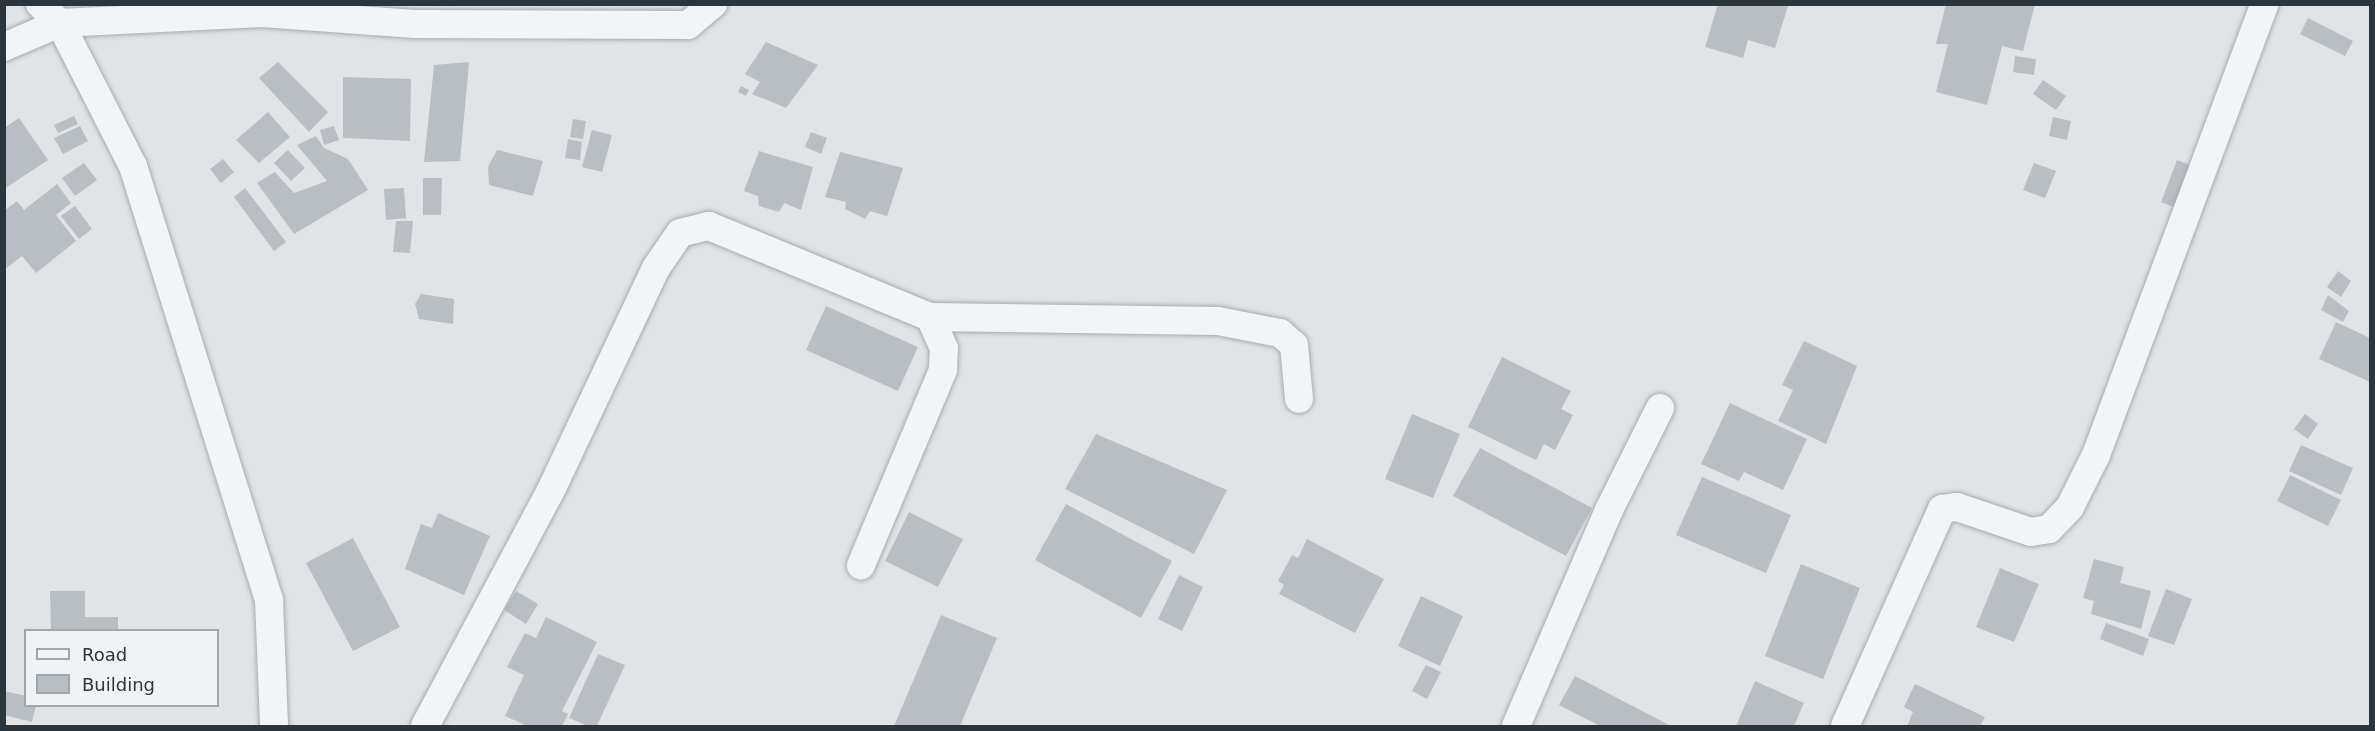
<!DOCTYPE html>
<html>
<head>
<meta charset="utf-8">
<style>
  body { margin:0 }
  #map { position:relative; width:2375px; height:731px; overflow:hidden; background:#e0e4e7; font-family:"DejaVu Sans",sans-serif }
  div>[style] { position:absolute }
  .building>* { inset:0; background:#b8bec3 }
  .roads { filter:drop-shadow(0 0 2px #a6acb1) drop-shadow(0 0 2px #a6acb1) }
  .street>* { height:28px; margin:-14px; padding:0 14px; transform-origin:14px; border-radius:14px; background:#f2f4f6 }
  span { translate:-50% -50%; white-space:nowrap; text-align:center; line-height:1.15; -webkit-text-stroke:4.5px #eff3f5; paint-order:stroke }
  .frame { position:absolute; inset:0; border:6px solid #2a353d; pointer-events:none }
  .legend { position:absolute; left:24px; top:629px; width:195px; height:78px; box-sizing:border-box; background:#eff3f5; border:2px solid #a0a7ab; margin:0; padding:8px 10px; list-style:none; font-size:18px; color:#2a353d }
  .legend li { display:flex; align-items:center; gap:12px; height:30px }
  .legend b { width:30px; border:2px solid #a0a7ab }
</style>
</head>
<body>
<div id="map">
  <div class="building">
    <div style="clip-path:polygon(1718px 4px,1788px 6px,1775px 48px,1748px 40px,1743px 58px,1705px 47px)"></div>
    <div style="clip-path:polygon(1946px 4px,2035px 4px,2023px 51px,2002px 46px,1987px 105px,1936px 92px,1948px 44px,1936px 44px)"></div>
    <div style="clip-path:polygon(2308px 18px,2353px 41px,2345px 56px,2300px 34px)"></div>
    <div style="clip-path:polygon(766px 42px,818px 65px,786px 108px,752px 94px,760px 82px,745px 74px)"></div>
    <div style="clip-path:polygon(2015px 56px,2036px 59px,2034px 75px,2013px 72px)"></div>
    <div style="clip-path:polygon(278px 62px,328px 112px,309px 132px,259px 78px)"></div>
    <div style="clip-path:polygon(469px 62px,460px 161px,424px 162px,434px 65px)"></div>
    <div style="clip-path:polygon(343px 77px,411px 79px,410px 141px,343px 138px)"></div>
    <div style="clip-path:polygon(2043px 80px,2066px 96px,2056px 110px,2033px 94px)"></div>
    <div style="clip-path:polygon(741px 86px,749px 90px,746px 96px,738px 92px)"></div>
    <div style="clip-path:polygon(268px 112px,290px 137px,259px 163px,236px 140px)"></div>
    <div style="clip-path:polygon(74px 116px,78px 124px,58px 133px,54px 125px)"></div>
    <div style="clip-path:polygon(2053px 117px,2071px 121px,2067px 140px,2049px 136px)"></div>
    <div style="clip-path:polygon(19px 118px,48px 160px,4px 189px,4px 128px)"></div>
    <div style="clip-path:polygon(573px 119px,586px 121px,583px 139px,570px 137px)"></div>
    <div style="clip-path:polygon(80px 126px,88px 141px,63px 154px,54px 138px)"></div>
    <div style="clip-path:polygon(334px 126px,339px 140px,324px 145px,320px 130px)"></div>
    <div style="clip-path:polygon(592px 130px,612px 135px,602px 172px,582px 167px)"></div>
    <div style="clip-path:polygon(811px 132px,827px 138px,821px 154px,805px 147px)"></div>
    <div style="clip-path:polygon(316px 136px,324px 148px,348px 159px,368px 190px,294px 234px,257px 183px,275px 172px,294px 193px,327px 181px,297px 145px)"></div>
    <div style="clip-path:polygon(568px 139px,582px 142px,580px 160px,565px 158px)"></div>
    <div style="clip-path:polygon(288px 150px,305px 168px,291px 181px,274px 163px)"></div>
    <div style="clip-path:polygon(497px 150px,543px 161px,533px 196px,489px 185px,488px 167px)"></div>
    <div style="clip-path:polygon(759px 151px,813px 167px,801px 210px,784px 203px,779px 212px,759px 206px,758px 196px,744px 191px)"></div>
    <div style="clip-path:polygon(840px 152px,903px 168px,887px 216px,870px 211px,865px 219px,845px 209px,846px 202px,825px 197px)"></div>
    <div style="clip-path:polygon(223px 159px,234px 172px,221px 183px,210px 169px)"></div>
    <div style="clip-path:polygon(2177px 160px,2197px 168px,2181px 210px,2161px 202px)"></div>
    <div style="clip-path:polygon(84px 163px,97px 180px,75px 196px,62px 178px)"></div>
    <div style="clip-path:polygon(2034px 163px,2056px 171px,2045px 198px,2023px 190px)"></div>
    <div style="clip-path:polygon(423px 178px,442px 178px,441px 215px,423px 215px)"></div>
    <div style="clip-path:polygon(57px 184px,71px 203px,56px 215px,76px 241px,36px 273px,22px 256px,4px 270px,4px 211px,17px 201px,24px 210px)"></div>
    <div style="clip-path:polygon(245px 188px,286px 242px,274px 251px,234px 197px)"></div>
    <div style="clip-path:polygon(404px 188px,406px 218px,386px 220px,384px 189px)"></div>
    <div style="clip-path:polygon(75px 206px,92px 229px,79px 239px,61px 216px)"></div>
    <div style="clip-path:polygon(396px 221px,413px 221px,410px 253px,393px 252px)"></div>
    <div style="clip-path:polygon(2338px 271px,2351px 281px,2341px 297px,2327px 287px)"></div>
    <div style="clip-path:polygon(421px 294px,454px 299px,453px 324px,419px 319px,415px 304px)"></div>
    <div style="clip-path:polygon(2328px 295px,2349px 311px,2343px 322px,2321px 310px)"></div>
    <div style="clip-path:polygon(826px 306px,918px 347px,898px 391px,806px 350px)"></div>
    <div style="clip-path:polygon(2336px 322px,2370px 338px,2370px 382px,2319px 359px)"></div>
    <div style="clip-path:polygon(1804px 341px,1857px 366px,1826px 444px,1778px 421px,1793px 390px,1782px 385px)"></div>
    <div style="clip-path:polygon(1502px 357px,1571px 391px,1561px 409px,1573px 415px,1555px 450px,1544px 444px,1536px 460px,1468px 427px)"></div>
    <div style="clip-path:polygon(1730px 403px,1807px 439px,1783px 490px,1744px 472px,1739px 481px,1701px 464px)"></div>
    <div style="clip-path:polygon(1412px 414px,1460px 434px,1433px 498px,1385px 479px)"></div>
    <div style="clip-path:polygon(2305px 414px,2318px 424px,2308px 439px,2294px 429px)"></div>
    <div style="clip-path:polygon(1096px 434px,1227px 490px,1194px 554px,1065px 489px)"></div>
    <div style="clip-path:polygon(2301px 445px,2353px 468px,2341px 495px,2289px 471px)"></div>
    <div style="clip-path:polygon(1480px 448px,1592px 508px,1566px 556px,1453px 496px)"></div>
    <div style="clip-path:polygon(2290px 475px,2341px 500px,2328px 526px,2277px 501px)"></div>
    <div style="clip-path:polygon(1702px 477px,1791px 515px,1766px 573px,1676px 535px)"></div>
    <div style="clip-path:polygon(1066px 504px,1172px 561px,1141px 618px,1035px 560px)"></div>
    <div style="clip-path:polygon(909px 512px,963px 539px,938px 587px,885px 561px)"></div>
    <div style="clip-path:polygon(438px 513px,490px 536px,464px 595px,405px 569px,421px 524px,432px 528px)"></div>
    <div style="clip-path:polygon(353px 538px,400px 627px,353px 651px,306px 563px)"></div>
    <div style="clip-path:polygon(1307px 539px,1384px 579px,1355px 633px,1279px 594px,1284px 585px,1278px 581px,1292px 555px,1298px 558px)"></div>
    <div style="clip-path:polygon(2094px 559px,2124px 567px,2120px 583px,2151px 591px,2141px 629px,2091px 614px,2094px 601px,2083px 598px)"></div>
    <div style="clip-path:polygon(1801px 564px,1860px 588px,1823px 679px,1765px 656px)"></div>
    <div style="clip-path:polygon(2000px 568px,2039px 584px,2014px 642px,1976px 627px)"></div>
    <div style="clip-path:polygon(1179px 575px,1203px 587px,1182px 631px,1158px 619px)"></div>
    <div style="clip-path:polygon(2166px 589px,2192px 599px,2174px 645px,2148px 636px)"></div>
    <div style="clip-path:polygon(50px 591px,85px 591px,85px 617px,118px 617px,118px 630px,51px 630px)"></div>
    <div style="clip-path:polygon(516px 591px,538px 604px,526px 624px,504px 610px)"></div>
    <div style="clip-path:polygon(1421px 596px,1463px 616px,1440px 666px,1398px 646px)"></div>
    <div style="clip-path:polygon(941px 615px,997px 638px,960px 726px,894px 726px)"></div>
    <div style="clip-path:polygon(546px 617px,597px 642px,562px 711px,568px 714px,562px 726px,527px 726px,505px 716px,524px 675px,507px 667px,525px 633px,536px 638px)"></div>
    <div style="clip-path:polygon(2106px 623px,2149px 639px,2143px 656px,2100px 639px)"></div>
    <div style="clip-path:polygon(598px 654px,625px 665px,597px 726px,588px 726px,569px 718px)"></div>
    <div style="clip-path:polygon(1426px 665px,1441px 672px,1427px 699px,1412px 691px)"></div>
    <div style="clip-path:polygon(1575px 676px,1671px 726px,1600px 726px,1559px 705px)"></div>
    <div style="clip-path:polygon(1755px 681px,1804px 703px,1794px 726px,1736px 726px)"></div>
    <div style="clip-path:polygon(1915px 684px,1985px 717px,1980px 726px,1907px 726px,1913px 712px,1904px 707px)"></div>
    <div style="clip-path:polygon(4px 691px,26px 696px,26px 706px,36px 706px,32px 722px,4px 715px)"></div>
  </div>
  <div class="roads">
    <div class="street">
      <div style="left:40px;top:4px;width:28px;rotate:44deg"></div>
      <div style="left:60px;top:23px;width:161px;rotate:63deg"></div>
      <div style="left:133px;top:166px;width:455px;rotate:72.6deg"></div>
      <div style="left:269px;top:600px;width:126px;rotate:87.7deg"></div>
      <div style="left:4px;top:47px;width:61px;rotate:-23.2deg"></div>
      <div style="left:60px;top:23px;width:202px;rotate:-2.8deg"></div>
      <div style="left:262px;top:13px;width:153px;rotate:4.1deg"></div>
      <div style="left:415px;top:24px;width:273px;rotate:0.2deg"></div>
      <div style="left:688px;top:25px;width:33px;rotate:-40deg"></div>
      <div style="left:930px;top:317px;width:288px;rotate:0.8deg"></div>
      <div style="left:1218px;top:321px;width:63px;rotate:11deg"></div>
      <div style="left:1280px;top:333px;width:18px;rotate:41deg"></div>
      <div style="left:1294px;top:345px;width:54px;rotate:84.7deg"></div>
      <div style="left:425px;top:726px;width:270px;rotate:-61.9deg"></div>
      <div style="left:552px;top:488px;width:243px;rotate:-64.7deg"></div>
      <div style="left:656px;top:268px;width:42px;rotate:-55.6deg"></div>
      <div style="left:680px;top:233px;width:30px;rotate:-14deg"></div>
      <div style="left:709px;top:226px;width:239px;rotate:22.4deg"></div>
      <div style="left:930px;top:317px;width:34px;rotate:66deg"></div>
      <div style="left:944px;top:348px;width:22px;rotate:93deg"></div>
      <div style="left:943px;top:370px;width:212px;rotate:112.8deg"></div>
      <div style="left:1516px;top:726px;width:235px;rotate:-66.7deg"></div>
      <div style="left:1609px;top:510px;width:114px;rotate:-63.4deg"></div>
      <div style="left:1845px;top:726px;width:238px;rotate:-65.9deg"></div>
      <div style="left:1942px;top:509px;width:15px;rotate:-8deg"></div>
      <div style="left:1957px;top:507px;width:78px;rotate:18.7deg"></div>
      <div style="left:2031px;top:532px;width:18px;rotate:-9deg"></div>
      <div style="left:2049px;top:529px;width:30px;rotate:-46deg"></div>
      <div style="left:2070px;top:507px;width:58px;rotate:-63.4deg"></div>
      <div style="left:2096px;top:455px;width:482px;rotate:-69.5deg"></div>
    </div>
  </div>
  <div class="frame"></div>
  <ul class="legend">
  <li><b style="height:8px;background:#f2f4f6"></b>Road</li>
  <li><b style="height:16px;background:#b8bec3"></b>Building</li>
  </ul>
</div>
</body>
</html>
